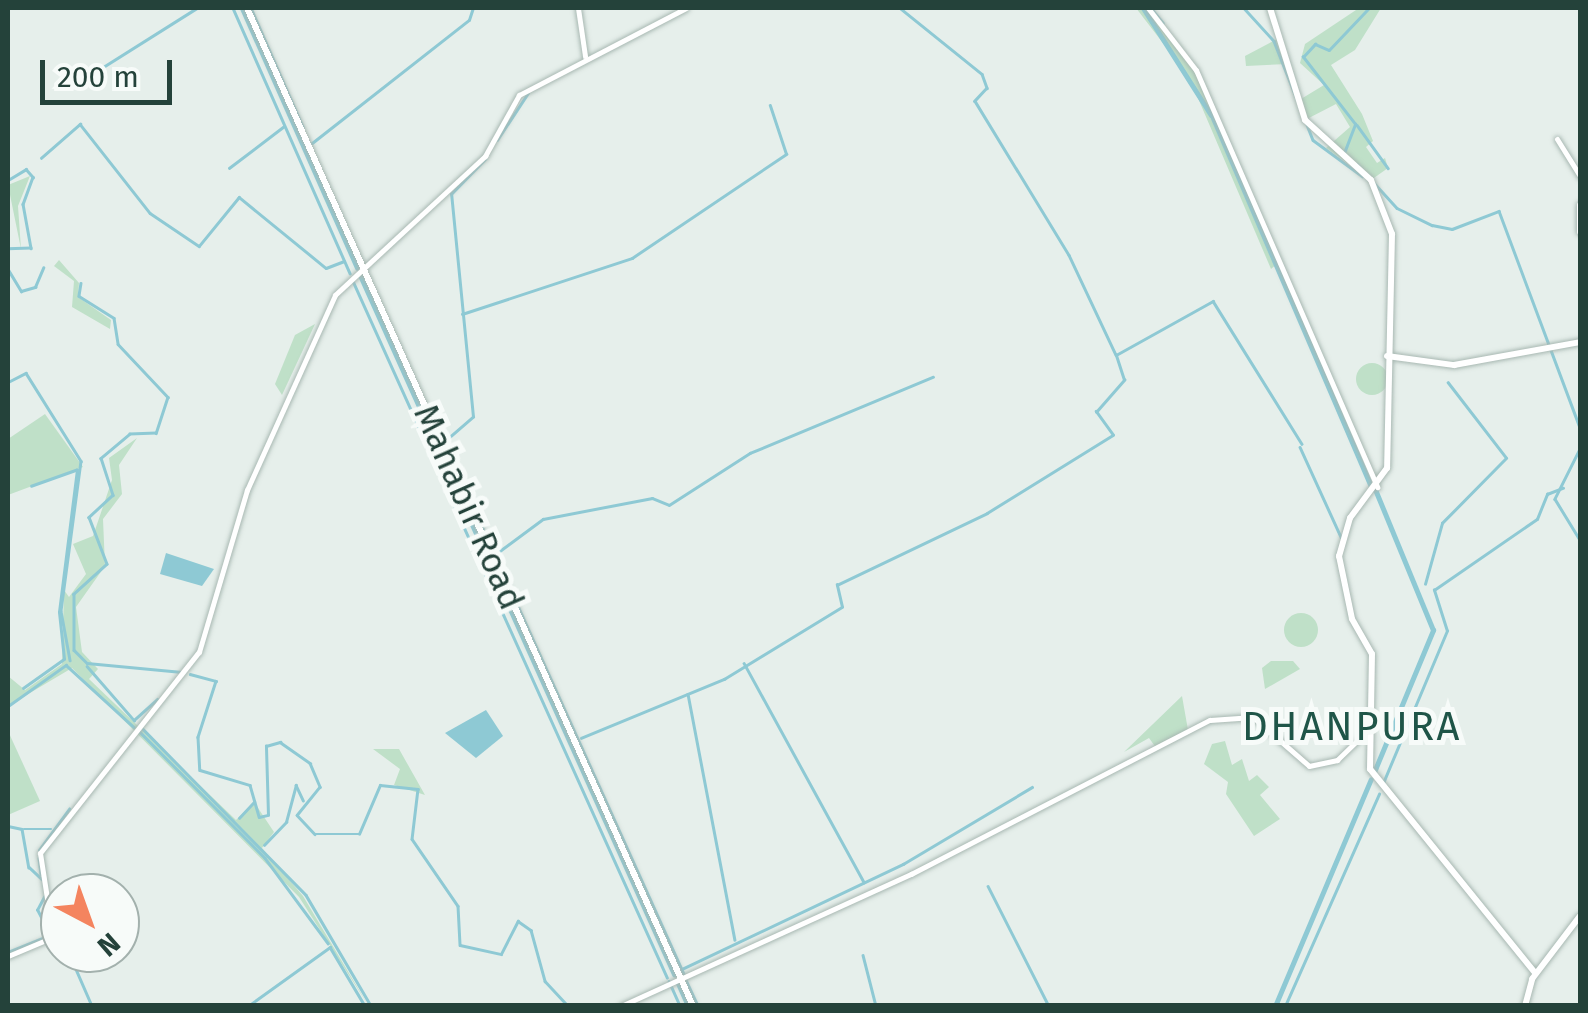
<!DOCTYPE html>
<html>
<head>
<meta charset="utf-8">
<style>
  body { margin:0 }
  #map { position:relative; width:1588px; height:1013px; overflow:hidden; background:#e6efeb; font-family:"Fira Sans",sans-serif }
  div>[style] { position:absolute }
  .green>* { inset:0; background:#bfe0c8 }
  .round { border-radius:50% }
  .water>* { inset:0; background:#8ec9d4 }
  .stream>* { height:2.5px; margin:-1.25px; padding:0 1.25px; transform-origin:1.25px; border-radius:1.25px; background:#8ec9d4 }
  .canal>* { height:5px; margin:-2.5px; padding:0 2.5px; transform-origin:2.5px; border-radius:2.5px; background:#8ec9d4 }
  .roads { filter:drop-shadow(0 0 2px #a8b8b2) drop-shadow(0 0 2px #a8b8b2) }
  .minor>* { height:5px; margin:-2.5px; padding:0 2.5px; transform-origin:2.5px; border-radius:2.5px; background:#fff }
  .tertiary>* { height:6px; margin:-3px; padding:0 3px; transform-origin:3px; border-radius:3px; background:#fff }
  span { translate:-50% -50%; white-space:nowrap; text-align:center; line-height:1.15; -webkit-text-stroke:10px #f7fbf9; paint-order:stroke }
  .street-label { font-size:35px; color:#24423a }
  .quarter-label { font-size:40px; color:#1f5548; letter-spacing:2.5px }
  .frame { position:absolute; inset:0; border:10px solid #24423a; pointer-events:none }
  .north { position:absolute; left:40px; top:873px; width:100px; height:100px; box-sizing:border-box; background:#f7fbf9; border:2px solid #a3b1ad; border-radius:50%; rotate:139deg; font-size:28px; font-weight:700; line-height:40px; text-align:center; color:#24423a }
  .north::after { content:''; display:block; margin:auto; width:35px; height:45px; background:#f4845f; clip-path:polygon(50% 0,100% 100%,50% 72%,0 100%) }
  .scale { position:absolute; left:40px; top:60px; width:132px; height:45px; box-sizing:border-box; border:5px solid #24423a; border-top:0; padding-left:12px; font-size:30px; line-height:35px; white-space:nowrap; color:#24423a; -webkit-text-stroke:8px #f7fbf9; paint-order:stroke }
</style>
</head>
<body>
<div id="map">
  <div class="green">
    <div style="clip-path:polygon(1136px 8px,1148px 8px,1196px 70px,1279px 262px,1271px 269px,1189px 77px)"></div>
    <div style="clip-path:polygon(1359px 8px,1381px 8px,1355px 50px,1331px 65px,1362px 114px,1373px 141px,1366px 147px,1377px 163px,1385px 158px,1388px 168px,1371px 180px,1326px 148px,1350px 127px,1336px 104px,1305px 120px,1301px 99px,1324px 85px,1300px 63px,1305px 44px)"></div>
    <div style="clip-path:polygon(1279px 38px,1288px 64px,1246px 66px,1245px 56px)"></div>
    <div style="clip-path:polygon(30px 176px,18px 206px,21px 249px,8px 185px)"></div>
    <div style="clip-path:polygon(59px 260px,79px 283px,78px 297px,111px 320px,110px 329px,72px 307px,74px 281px,54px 266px)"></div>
    <div style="clip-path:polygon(315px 324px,282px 395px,275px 384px,295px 335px)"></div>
    <div class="round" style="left:1356px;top:363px;width:32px;height:32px"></div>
    <div style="clip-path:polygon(45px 414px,83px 467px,8px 495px,8px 439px)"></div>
    <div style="clip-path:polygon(137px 438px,119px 465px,122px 494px,103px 519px,105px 566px,76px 607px,82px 652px,98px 669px,89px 679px,236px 820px,254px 802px,274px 832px,262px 848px,303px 896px,368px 1005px,299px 897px,72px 668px,8px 706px,8px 676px,25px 690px,62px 664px,64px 590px,69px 597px,86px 574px,73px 544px,93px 536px,112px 480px,109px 458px)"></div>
    <div class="round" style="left:1284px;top:613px;width:34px;height:34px"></div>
    <div style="clip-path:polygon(1271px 661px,1293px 661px,1300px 669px,1265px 689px,1262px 668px)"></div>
    <div style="clip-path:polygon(1182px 696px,1188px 730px,1157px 749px,1149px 738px,1124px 752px)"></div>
    <div style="clip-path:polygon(8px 731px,40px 801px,8px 815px)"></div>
    <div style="clip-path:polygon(1225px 741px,1232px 765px,1242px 759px,1249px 781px,1257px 775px,1269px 787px,1260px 795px,1280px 819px,1254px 836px,1226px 794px,1228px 782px,1204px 764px,1212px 744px)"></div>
    <div style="clip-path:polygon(373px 749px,399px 749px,425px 795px,394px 785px,400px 769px)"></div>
  </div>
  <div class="water">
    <div style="clip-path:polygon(166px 553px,214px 569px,202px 586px,160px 574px)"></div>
    <div style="clip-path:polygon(486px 710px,503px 736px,476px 758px,445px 733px)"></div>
  </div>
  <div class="stream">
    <div style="left:233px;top:8px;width:290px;rotate:66.2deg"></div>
    <div style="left:251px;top:8px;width:130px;rotate:66.4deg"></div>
    <div style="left:900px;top:8px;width:105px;rotate:38.8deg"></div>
    <div style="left:982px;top:74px;width:15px;rotate:70deg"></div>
    <div style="left:987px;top:88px;width:18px;rotate:133deg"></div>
    <div style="left:975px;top:101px;width:180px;rotate:58.6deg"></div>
    <div style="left:1069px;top:255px;width:110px;rotate:64.8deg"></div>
    <div style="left:1116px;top:355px;width:111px;rotate:-29.1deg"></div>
    <div style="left:1213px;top:301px;width:168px;rotate:58.1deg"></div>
    <div style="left:1151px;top:8px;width:19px;rotate:51deg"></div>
    <div style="left:1244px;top:8px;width:45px;rotate:47.7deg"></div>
    <div style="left:1274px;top:41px;width:106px;rotate:68.5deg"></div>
    <div style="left:1313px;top:140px;width:61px;rotate:36.3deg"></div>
    <div style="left:92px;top:74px;width:124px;rotate:-32.2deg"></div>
    <div style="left:1357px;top:125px;width:53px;rotate:54.2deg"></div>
    <div style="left:497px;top:140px;width:56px;rotate:-56.6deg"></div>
    <div style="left:312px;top:143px;width:199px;rotate:-38.1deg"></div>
    <div style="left:469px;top:20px;width:13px;rotate:-72deg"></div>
    <div style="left:1344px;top:153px;width:31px;rotate:-69deg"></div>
    <div style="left:1355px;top:124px;width:85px;rotate:-127.8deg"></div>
    <div style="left:1303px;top:57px;width:18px;rotate:-47deg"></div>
    <div style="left:1315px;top:44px;width:15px;rotate:23deg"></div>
    <div style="left:1329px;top:50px;width:58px;rotate:-46.4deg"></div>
    <div style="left:41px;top:158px;width:52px;rotate:-41.1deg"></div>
    <div style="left:80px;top:124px;width:113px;rotate:51.8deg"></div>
    <div style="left:150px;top:213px;width:59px;rotate:34deg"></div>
    <div style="left:199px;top:246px;width:63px;rotate:-50.8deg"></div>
    <div style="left:239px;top:197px;width:112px;rotate:39.2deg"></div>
    <div style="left:326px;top:268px;width:19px;rotate:-21deg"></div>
    <div style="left:1357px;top:164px;width:59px;rotate:47.7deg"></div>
    <div style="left:1397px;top:208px;width:39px;rotate:26deg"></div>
    <div style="left:1432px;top:225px;width:20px;rotate:11deg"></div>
    <div style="left:1452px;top:229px;width:50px;rotate:-21deg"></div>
    <div style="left:1499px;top:211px;width:232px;rotate:69.5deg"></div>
    <div style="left:229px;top:168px;width:68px;rotate:-37.2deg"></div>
    <div style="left:8px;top:180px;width:21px;rotate:-31deg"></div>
    <div style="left:26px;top:169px;width:11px;rotate:49deg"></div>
    <div style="left:33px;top:177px;width:29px;rotate:110deg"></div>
    <div style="left:23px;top:204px;width:45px;rotate:79.7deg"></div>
    <div style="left:31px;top:248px;width:23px;rotate:178deg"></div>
    <div style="left:8px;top:269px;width:26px;rotate:59deg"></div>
    <div style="left:21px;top:291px;width:15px;rotate:-16deg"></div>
    <div style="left:35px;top:287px;width:21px;rotate:-67deg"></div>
    <div style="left:353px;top:281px;width:764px;rotate:65.72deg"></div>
    <div style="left:81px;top:283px;width:13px;rotate:99deg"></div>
    <div style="left:79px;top:296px;width:41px;rotate:32.2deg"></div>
    <div style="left:114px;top:318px;width:26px;rotate:81deg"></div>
    <div style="left:118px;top:344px;width:73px;rotate:46.7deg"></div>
    <div style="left:168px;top:397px;width:38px;rotate:108deg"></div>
    <div style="left:156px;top:433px;width:26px;rotate:178deg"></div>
    <div style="left:130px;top:434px;width:38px;rotate:140deg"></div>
    <div style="left:101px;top:458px;width:39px;rotate:72deg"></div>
    <div style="left:113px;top:495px;width:33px;rotate:137deg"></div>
    <div style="left:89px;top:517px;width:50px;rotate:69deg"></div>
    <div style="left:107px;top:564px;width:45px;rotate:137.7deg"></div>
    <div style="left:74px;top:594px;width:56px;rotate:90deg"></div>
    <div style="left:74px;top:650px;width:18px;rotate:45deg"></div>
    <div style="left:87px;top:663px;width:95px;rotate:5.4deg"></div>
    <div style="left:462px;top:314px;width:179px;rotate:-18.2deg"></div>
    <div style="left:632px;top:258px;width:186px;rotate:-34deg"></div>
    <div style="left:786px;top:154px;width:51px;rotate:-108.4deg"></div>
    <div style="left:8px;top:382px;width:20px;rotate:-27deg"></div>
    <div style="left:26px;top:373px;width:104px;rotate:58deg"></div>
    <div style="left:81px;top:461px;width:151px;rotate:97.6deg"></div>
    <div style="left:61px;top:611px;width:50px;rotate:79.6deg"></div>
    <div style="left:445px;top:441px;width:37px;rotate:-41deg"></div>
    <div style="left:473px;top:417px;width:224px;rotate:-95.6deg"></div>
    <div style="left:451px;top:194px;width:49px;rotate:-45.8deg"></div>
    <div style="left:444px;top:442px;width:584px;rotate:65.72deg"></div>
    <div style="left:1300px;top:447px;width:99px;rotate:65.5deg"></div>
    <div style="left:1580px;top:449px;width:56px;rotate:116.6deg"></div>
    <div style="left:1555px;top:499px;width:48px;rotate:58.6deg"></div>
    <div style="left:497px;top:553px;width:57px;rotate:-36.5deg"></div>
    <div style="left:543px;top:519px;width:111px;rotate:-10.9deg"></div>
    <div style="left:652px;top:498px;width:18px;rotate:22deg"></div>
    <div style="left:669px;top:505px;width:96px;rotate:-32.7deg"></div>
    <div style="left:750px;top:453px;width:198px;rotate:-22.6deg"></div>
    <div style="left:1425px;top:584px;width:63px;rotate:-74.4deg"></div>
    <div style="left:1442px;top:523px;width:91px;rotate:-45.4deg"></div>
    <div style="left:1506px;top:458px;width:95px;rotate:-127.7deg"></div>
    <div style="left:744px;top:663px;width:250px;rotate:61.3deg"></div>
    <div style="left:87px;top:666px;width:72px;rotate:49deg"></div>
    <div style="left:134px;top:720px;width:31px;rotate:-42deg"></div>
    <div style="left:190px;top:674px;width:27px;rotate:15deg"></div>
    <div style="left:216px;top:681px;width:59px;rotate:107.8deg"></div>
    <div style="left:198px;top:737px;width:33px;rotate:87deg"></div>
    <div style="left:200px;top:770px;width:52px;rotate:16.7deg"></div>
    <div style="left:250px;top:785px;width:33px;rotate:74deg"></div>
    <div style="left:259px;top:817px;width:9px;rotate:-13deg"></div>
    <div style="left:268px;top:815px;width:69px;rotate:-91.7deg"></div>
    <div style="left:266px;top:746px;width:15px;rotate:-16deg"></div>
    <div style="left:280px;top:742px;width:37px;rotate:35deg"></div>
    <div style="left:310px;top:763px;width:26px;rotate:67deg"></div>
    <div style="left:320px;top:787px;width:36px;rotate:129deg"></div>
    <div style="left:297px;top:815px;width:26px;rotate:47deg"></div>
    <div style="left:315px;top:834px;width:44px"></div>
    <div style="left:359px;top:834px;width:53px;rotate:-66.8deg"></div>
    <div style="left:380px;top:785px;width:38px;rotate:6deg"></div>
    <div style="left:418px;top:789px;width:50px;rotate:96.8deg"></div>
    <div style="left:412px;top:839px;width:81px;rotate:55.5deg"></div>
    <div style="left:458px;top:906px;width:39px;rotate:87deg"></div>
    <div style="left:460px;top:945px;width:42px;rotate:12.4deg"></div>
    <div style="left:501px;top:954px;width:37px;rotate:-63deg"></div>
    <div style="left:518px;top:921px;width:16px;rotate:35deg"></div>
    <div style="left:531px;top:930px;width:53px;rotate:74.6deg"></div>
    <div style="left:545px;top:981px;width:34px;rotate:47deg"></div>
    <div style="left:23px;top:688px;width:50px;rotate:-35.3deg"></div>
    <div style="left:64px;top:659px;width:47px;rotate:-96.1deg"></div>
    <div style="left:59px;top:612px;width:143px;rotate:-82.8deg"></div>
    <div style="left:77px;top:470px;width:48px;rotate:160.4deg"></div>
    <div style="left:688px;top:694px;width:250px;rotate:79.2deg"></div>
    <div style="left:8px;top:706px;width:71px;rotate:-35.3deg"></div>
    <div style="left:66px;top:665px;width:92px;rotate:42.4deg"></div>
    <div style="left:141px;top:727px;width:235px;rotate:45.5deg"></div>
    <div style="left:306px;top:895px;width:129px;rotate:59.6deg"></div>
    <div style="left:140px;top:732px;width:177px;rotate:45.2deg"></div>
    <div style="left:265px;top:858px;width:106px;rotate:53.5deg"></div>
    <div style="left:581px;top:738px;width:155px;rotate:-22.4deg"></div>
    <div style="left:724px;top:679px;width:138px;rotate:-31.4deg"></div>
    <div style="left:842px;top:607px;width:23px;rotate:-103deg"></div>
    <div style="left:837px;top:585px;width:166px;rotate:-25.6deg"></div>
    <div style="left:987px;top:513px;width:148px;rotate:-31.8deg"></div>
    <div style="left:1113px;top:435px;width:29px;rotate:-126deg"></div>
    <div style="left:1096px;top:412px;width:43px;rotate:-48.8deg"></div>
    <div style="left:1124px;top:380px;width:26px;rotate:-108deg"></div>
    <div style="left:1383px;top:783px;width:165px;rotate:-67.2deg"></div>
    <div style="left:1447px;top:631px;width:43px;rotate:-107.6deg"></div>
    <div style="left:1434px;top:590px;width:125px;rotate:-34.6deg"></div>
    <div style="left:1537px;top:519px;width:27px;rotate:-68deg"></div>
    <div style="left:1547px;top:494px;width:17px;rotate:-21deg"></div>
    <div style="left:239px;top:818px;width:22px;rotate:-47deg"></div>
    <div style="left:8px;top:826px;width:14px;rotate:12deg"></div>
    <div style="left:22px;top:829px;width:39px;rotate:80deg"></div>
    <div style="left:29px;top:867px;width:18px;rotate:43deg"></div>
    <div style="left:24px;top:829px;width:27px"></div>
    <div style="left:264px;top:845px;width:32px;rotate:-46deg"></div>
    <div style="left:286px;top:822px;width:38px;rotate:-75deg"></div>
    <div style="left:296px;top:785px;width:17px;rotate:65deg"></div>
    <div style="left:39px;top:850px;width:51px;rotate:-53.8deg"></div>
    <div style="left:39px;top:858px;width:16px;rotate:83deg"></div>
    <div style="left:988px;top:886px;width:135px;rotate:63.1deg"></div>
    <div style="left:8px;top:952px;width:45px;rotate:-22deg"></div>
    <div style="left:50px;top:935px;width:28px;rotate:-117deg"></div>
    <div style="left:37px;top:910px;width:15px;rotate:-62deg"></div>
    <div style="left:69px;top:953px;width:58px;rotate:66.5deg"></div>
    <div style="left:863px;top:955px;width:53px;rotate:75.7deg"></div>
    <div style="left:682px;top:969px;width:245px;rotate:-25.4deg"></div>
    <div style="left:903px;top:864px;width:150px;rotate:-30.8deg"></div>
    <div style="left:686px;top:980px;width:29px;rotate:65deg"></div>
    <div style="left:669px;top:981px;width:27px;rotate:66deg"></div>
    <div style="left:248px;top:1006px;width:101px;rotate:-35.7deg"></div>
    <div style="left:330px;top:947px;width:69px;rotate:59.3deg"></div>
    <div style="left:1285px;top:1006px;width:232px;rotate:-66.1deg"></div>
  </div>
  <div class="canal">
    <div style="left:242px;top:8px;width:284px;rotate:66.1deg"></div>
    <div style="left:1143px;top:8px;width:127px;rotate:57.6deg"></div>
    <div style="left:1213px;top:118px;width:404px;rotate:66.8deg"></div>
    <div style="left:359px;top:273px;width:769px;rotate:65.8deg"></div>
    <div style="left:1374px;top:772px;width:154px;rotate:-67.4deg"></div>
    <div style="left:1433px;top:630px;width:152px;rotate:-112.4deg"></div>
    <div style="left:677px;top:981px;width:27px;rotate:66deg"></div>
    <div style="left:1275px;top:1006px;width:246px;rotate:-67.1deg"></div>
  </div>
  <div class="roads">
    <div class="minor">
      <div style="left:578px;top:8px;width:49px;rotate:81.7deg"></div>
      <div style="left:1148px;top:8px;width:78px;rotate:52.3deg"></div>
      <div style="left:1196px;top:70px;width:455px;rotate:66.5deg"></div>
      <div style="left:1557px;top:139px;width:44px;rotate:58.1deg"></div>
      <div style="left:8px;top:956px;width:49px;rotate:-22.9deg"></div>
      <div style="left:53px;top:937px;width:85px;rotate:-98.8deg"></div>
      <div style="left:40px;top:853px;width:256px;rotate:-51.7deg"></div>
      <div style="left:199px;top:652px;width:169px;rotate:-73.5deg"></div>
      <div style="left:247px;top:490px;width:214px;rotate:-65.7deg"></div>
      <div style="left:335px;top:295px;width:205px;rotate:-42.8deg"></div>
      <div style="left:485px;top:156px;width:70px;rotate:-60.9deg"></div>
      <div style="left:519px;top:95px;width:188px;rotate:-27.5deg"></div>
      <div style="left:621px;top:1006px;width:319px;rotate:-24.5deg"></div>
      <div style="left:911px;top:874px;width:336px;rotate:-27.3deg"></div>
      <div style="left:1210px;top:720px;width:43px;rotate:-4deg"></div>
      <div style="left:1253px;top:717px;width:74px;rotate:41.2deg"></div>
      <div style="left:1309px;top:766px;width:29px;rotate:-12deg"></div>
      <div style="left:1337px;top:760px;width:37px;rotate:-44deg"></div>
    </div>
    <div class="tertiary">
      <div style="left:247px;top:8px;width:1093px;rotate:65.92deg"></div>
      <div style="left:1270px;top:8px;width:117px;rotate:72.6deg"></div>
      <div style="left:1305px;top:120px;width:89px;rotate:42.3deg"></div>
      <div style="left:1371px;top:180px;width:58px;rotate:68.7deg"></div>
      <div style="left:1392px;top:234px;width:234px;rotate:91.2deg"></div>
      <div style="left:1387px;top:468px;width:62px;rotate:126.5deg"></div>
      <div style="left:1350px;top:518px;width:40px;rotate:106deg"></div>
      <div style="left:1339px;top:556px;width:64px;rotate:78.3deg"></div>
      <div style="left:1352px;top:619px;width:40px;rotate:60.3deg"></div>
      <div style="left:1372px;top:654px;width:115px;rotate:91deg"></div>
      <div style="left:1370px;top:769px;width:262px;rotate:51deg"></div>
      <div style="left:1580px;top:205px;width:27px;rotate:90deg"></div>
      <div style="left:1387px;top:356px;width:68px;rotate:7.7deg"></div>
      <div style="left:1454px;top:365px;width:128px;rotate:-10.3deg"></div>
      <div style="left:1525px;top:1006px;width:28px;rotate:-75deg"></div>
      <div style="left:1532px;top:979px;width:79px;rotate:-52.7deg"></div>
    </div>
  </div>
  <div class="street-label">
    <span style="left:469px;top:507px;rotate:66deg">Mahabir Road</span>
  </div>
  <div class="quarter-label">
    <span style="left:1352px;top:727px">DHANPURA</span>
  </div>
  <div class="frame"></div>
  <div class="north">N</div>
  <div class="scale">200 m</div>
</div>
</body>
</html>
